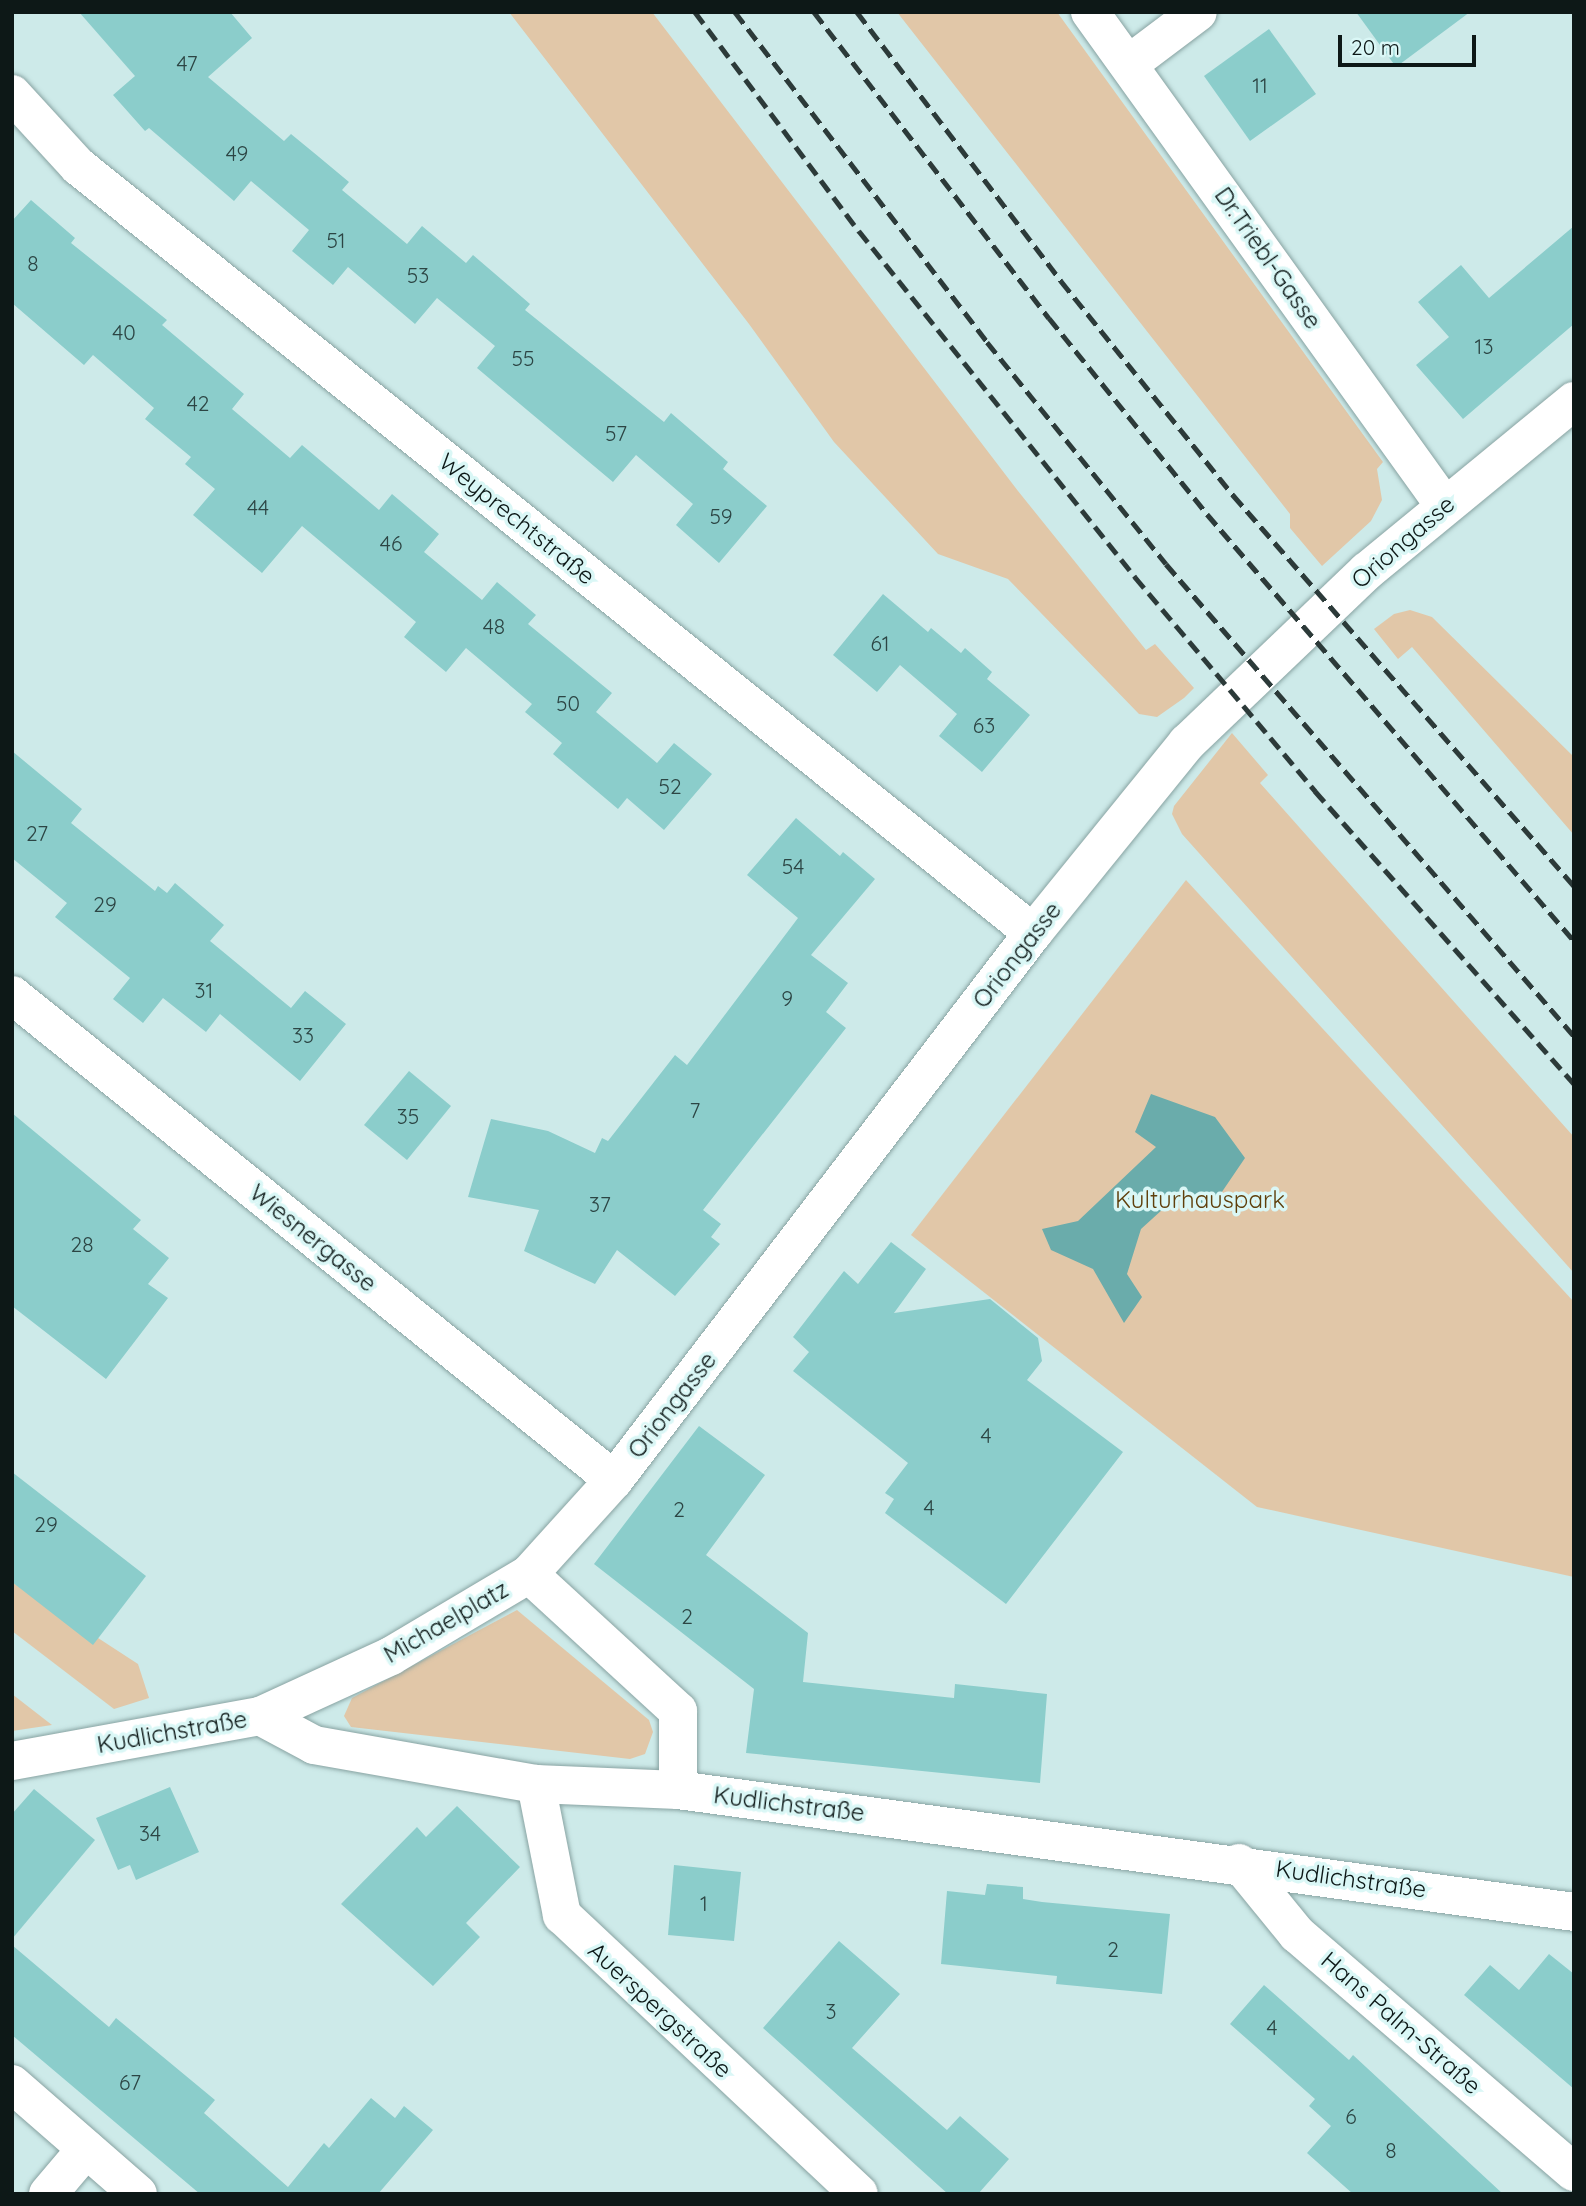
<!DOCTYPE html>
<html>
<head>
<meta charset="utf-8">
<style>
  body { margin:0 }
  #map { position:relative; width:1586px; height:2206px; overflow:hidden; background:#cdeae9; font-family:Quicksand,sans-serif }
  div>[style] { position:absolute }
  .green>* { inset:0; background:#e1c7a8 }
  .water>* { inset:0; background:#6aacab }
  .building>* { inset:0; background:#8bcdcb }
  .roads { filter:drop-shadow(0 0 2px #88a3a2) drop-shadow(0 0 2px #88a3a2) }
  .street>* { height:38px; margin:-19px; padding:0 19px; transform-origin:19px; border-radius:19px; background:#fff }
  .rail>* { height:5px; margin-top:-2.5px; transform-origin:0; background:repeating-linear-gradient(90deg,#2c3a39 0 14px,transparent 0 21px) }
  span { translate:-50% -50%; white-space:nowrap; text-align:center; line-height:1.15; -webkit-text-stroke:7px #daf7f6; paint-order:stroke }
  .number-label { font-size:21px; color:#2c4544 }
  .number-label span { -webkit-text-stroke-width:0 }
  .street-label { font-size:24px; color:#0d1817 }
  .park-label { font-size:24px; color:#5f3f0b }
  .frame { position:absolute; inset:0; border:14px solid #0d1817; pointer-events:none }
  .scale { position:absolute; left:1338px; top:35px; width:138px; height:32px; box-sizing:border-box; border:4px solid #0d1817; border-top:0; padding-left:9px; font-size:21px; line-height:24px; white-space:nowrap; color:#0d1817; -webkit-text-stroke:5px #daf7f6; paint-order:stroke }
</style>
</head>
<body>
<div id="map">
  <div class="green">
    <div style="clip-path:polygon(509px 12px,652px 12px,1018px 491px,1146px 650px,1155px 644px,1194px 688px,1184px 698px,1157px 717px,1139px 714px,1008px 579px,938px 554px,834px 442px,749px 324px)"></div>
    <div style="clip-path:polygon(897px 12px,1057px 12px,1383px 462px,1377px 469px,1382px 500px,1371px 521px,1322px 566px,1290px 528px,1290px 514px)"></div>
    <div style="clip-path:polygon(1410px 610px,1432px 617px,1574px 757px,1574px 835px,1412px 647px,1398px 659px,1374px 629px,1394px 614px)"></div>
    <div style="clip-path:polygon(1232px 733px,1268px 775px,1260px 783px,1574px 1137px,1574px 1273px,1182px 834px,1172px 814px,1174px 806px)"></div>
    <div style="clip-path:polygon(1186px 880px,1574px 1302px,1574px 1577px,1257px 1507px,911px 1235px)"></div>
    <div style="clip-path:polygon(12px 1582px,138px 1664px,149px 1698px,114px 1709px,12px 1631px)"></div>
    <div style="clip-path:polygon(517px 1610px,649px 1720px,653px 1732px,645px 1754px,630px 1759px,351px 1727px,344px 1716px,352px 1698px)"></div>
    <div style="clip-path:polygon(12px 1694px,52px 1725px,12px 1731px)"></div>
  </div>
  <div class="water">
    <div style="clip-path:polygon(1151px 1094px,1215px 1117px,1245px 1158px,1211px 1208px,1174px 1199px,1141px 1229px,1127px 1274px,1142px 1297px,1124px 1323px,1093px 1269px,1051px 1250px,1042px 1229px,1078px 1221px,1156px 1147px,1135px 1132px)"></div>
  </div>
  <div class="building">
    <div style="clip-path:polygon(79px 12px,230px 12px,252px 38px,208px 77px,284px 141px,291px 134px,319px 157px,349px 182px,342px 190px,407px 244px,422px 226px,466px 263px,473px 255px,530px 304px,525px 310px,664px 422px,671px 413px,728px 462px,723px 469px,767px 506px,719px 563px,676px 525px,693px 504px,636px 455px,613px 482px,477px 368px,495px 346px,437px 298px,415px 324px,348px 267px,333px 285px,292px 251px,309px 230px,251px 181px,234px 201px,149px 128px,145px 131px,113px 95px,135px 76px)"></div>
    <div style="clip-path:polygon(1356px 12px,1470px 12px,1396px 67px)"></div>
    <div style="clip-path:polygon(1269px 29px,1316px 94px,1250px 141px,1204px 76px)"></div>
    <div style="clip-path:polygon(31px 200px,75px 238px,71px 243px,167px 320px,162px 325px,244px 394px,232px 409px,290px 458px,302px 445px,379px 510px,392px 494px,439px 534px,424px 552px,482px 600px,497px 582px,536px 615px,528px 624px,612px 693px,596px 712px,657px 763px,674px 743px,712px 774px,664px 830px,627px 798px,618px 809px,553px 754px,562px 743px,525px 712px,532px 704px,466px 648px,446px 672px,404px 637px,416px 622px,302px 526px,262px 573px,193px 515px,215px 489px,185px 464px,191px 457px,145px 419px,154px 408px,93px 355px,84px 365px,12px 303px,12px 221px)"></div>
    <div style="clip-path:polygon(1574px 226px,1574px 324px,1463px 419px,1416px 365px,1449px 337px,1418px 302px,1461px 265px,1489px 298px)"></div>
    <div style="clip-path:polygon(883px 594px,928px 632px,931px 628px,961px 653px,965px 648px,992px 672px,987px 679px,1030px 715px,982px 772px,939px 736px,957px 714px,900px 665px,877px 692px,833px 655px)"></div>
    <div style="clip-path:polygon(12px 751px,82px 809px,71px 823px,155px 891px,158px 886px,167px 893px,175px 883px,224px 925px,210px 941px,291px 1008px,305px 991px,346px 1024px,300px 1081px,220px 1014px,206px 1032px,163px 998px,143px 1023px,113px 999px,130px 978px,55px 917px,67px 903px,12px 858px)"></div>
    <div style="clip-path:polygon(796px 818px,840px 856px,843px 852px,875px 879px,811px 955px,848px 983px,826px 1012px,846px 1028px,703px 1210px,721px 1224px,711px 1237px,720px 1244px,675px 1296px,617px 1250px,595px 1284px,524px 1251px,539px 1210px,468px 1197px,491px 1119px,548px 1131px,595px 1153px,602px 1138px,608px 1141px,675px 1055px,687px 1065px,798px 918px,747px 875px)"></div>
    <div style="clip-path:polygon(409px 1071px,451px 1106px,407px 1160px,364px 1125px)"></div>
    <div style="clip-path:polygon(12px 1113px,141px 1220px,133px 1229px,169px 1258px,148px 1284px,168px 1298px,106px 1379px,12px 1306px)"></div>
    <div style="clip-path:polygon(891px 1242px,926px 1269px,894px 1313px,990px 1299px,1038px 1338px,1042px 1361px,1027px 1380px,1123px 1452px,1006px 1604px,885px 1513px,894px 1499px,885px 1493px,908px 1463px,793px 1371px,809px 1352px,793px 1337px,844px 1271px,858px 1284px)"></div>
    <div style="clip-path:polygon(699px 1426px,765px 1475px,706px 1555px,808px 1633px,803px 1682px,954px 1698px,955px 1684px,1047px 1694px,1040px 1783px,746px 1753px,754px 1689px,594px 1564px)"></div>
    <div style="clip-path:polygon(12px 1472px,146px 1576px,93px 1645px,12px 1582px)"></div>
    <div style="clip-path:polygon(170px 1787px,199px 1852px,136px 1880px,130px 1865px,118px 1870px,96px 1818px)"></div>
    <div style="clip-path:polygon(34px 1789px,95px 1840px,12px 1939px,12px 1814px)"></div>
    <div style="clip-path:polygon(457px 1806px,520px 1867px,466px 1923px,480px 1937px,433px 1986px,341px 1904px,417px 1827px,426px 1837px)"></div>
    <div style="clip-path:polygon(674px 1865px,741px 1872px,734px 1941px,668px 1935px)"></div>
    <div style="clip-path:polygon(987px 1884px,1023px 1887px,1023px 1899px,1042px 1902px,1170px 1914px,1162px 1994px,1056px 1984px,1057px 1976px,941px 1964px,947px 1891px,985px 1895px)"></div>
    <div style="clip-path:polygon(839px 1941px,900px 1994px,852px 2048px,947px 2130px,960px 2116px,1009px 2159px,978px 2194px,948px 2194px,763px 2028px)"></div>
    <div style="clip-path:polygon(12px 1945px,109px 2027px,116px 2018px,215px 2100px,204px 2113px,288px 2187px,324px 2143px,329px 2148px,371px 2098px,395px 2118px,404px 2106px,433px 2130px,378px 2194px,200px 2194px,12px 2035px)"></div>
    <div style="clip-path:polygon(1549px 1954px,1574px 1974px,1574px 2089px,1464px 1995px,1490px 1965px,1519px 1990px)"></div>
    <div style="clip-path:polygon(1264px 1985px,1349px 2060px,1353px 2055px,1503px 2194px,1353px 2194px,1307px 2153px,1331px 2126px,1309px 2106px,1315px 2099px,1230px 2024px)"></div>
  </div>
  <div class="roads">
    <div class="street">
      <div style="left:1090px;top:12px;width:607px;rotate:54.32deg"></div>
      <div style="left:1129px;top:64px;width:86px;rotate:-37deg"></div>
      <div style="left:12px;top:94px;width:98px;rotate:47.5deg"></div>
      <div style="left:78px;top:166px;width:1225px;rotate:38.77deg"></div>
      <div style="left:12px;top:995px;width:773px;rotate:38.86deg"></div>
      <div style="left:529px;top:1574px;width:202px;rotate:42.6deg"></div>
      <div style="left:678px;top:1711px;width:79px;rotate:90deg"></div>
      <div style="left:260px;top:1716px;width:61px;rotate:28.2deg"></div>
      <div style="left:314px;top:1745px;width:225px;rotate:10deg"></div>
      <div style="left:536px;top:1784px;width:142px;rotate:2.4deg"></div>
      <div style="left:678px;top:1790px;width:904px;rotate:7.75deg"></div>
      <div style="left:12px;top:1761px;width:252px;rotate:-10.3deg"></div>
      <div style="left:260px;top:1716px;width:144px;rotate:-24.6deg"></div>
      <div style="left:391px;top:1656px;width:161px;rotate:-30.7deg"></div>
      <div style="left:529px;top:1574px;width:127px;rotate:-47.9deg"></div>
      <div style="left:614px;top:1480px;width:689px;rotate:-52.55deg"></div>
      <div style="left:1033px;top:933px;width:245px;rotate:-51deg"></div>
      <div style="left:1187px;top:743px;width:249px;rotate:-43.7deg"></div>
      <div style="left:1367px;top:571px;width:268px;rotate:-39.4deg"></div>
      <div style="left:536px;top:1784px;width:134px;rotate:78.8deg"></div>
      <div style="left:562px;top:1915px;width:407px;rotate:43.2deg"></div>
      <div style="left:1239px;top:1863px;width:92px;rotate:50.8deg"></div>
      <div style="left:1297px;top:1934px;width:365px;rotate:40.7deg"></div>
      <div style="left:12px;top:2084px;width:167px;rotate:41.1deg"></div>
      <div style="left:48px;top:2194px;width:59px;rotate:-49.8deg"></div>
    </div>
  </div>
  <div class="rail">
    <div style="left:695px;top:12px;width:274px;rotate:53.2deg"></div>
    <div style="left:859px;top:231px;width:443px;rotate:51.4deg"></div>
    <div style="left:1135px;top:577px;width:280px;rotate:49.9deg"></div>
    <div style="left:1315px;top:791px;width:391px;rotate:48.5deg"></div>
    <div style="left:735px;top:12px;width:415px;rotate:52.6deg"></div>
    <div style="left:987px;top:342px;width:285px;rotate:51.1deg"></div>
    <div style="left:1166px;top:564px;width:624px;rotate:49.16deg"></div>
    <div style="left:814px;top:12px;width:386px;rotate:52.5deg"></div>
    <div style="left:1049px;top:318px;width:252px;rotate:51.1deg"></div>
    <div style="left:1207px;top:514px;width:563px;rotate:49.32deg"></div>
    <div style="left:857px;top:12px;width:338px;rotate:52.8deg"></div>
    <div style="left:1061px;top:281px;width:275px;rotate:51.2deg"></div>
    <div style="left:1233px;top:495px;width:519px;rotate:48.91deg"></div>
  </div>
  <div class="number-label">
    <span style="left:187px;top:63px">47</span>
    <span style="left:1260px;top:85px">11</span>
    <span style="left:237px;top:153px">49</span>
    <span style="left:336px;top:240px">51</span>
    <span style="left:33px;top:263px">8</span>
    <span style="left:418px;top:275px">53</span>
    <span style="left:124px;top:332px">40</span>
    <span style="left:1484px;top:346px">13</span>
    <span style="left:523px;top:358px">55</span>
    <span style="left:198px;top:403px">42</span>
    <span style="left:616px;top:433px">57</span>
    <span style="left:258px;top:507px">44</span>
    <span style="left:721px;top:516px">59</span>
    <span style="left:391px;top:543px">46</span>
    <span style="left:494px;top:626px">48</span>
    <span style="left:880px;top:643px">61</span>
    <span style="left:568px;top:703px">50</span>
    <span style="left:984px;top:725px">63</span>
    <span style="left:670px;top:786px">52</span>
    <span style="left:37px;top:833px">27</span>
    <span style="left:793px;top:866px">54</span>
    <span style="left:105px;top:904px">29</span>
    <span style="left:204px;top:990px">31</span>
    <span style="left:787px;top:998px">9</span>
    <span style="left:303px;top:1035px">33</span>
    <span style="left:695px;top:1110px">7</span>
    <span style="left:408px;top:1116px">35</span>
    <span style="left:600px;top:1204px">37</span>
    <span style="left:82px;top:1244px">28</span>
    <span style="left:986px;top:1435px">4</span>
    <span style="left:929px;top:1507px">4</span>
    <span style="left:679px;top:1509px">2</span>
    <span style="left:46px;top:1524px">29</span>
    <span style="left:687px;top:1616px">2</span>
    <span style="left:150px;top:1833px">34</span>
    <span style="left:704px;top:1903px">1</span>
    <span style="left:1113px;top:1949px">2</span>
    <span style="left:831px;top:2011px">3</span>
    <span style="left:1272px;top:2027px">4</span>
    <span style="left:130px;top:2082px">67</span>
    <span style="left:1351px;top:2116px">6</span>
    <span style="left:1391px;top:2150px">8</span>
  </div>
  <div class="street-label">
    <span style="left:1268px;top:258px;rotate:55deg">Dr.Triebl-Gasse</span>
    <span style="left:517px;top:519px;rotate:39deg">Weyprechtstraße</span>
    <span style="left:1403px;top:542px;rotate:-41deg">Oriongasse</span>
    <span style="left:1017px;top:955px;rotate:-52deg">Oriongasse</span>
    <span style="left:313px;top:1238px;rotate:39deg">Wiesnergasse</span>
    <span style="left:672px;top:1405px;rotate:-52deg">Oriongasse</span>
    <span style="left:446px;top:1622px;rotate:-30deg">Michaelplatz</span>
    <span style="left:172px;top:1732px;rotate:-10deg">Kudlichstraße</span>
    <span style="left:789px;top:1804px;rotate:7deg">Kudlichstraße</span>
    <span style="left:1351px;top:1879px;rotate:8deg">Kudlichstraße</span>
    <span style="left:660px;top:2010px;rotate:43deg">Auerspergstraße</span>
    <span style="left:1401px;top:2023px;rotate:41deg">Hans Palm-Straße</span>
  </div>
  <div class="park-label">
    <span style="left:1200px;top:1200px">Kulturhauspark</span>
  </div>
  <div class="frame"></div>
  <div class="scale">20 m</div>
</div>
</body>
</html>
